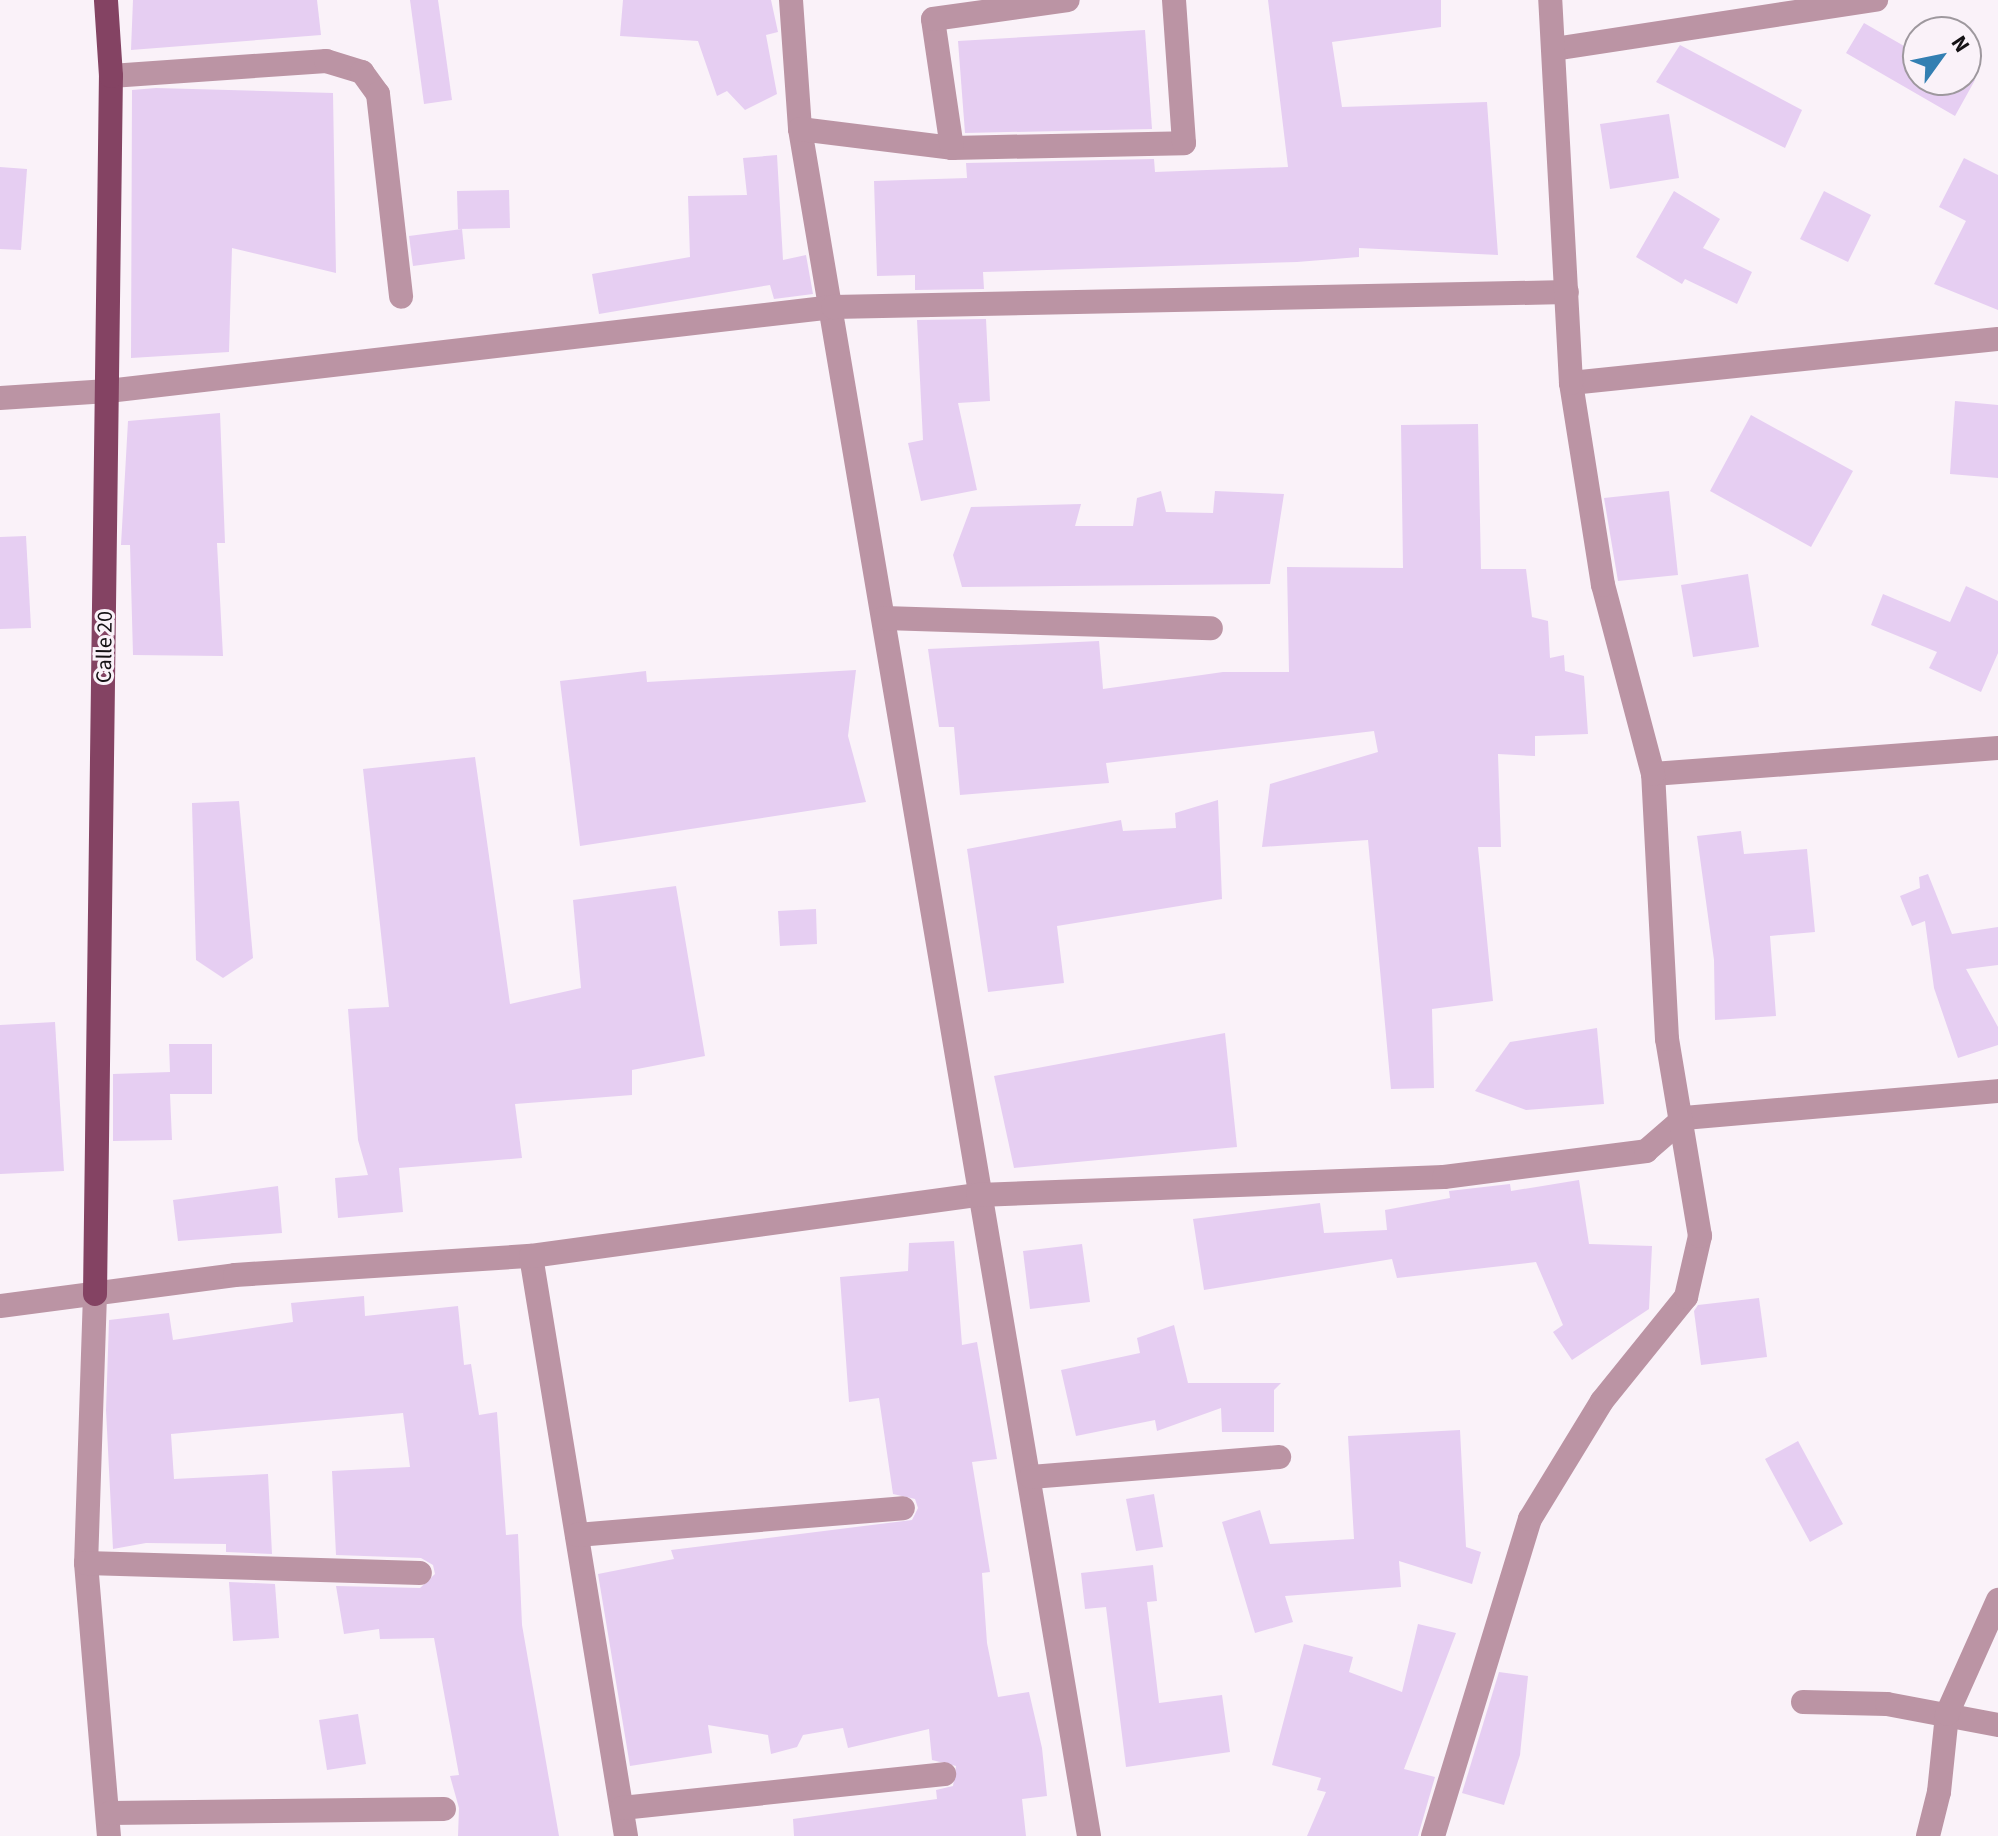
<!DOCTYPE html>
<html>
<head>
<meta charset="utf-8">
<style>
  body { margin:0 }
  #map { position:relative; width:1998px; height:1836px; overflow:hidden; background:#faf2f9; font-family:"Source Sans 3",sans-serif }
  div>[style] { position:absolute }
  .building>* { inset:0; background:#e6cef2 }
  .minor>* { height:24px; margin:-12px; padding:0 12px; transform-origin:12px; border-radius:12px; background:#bb94a4 }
  .major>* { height:24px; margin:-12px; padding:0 12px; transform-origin:12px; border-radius:12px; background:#844363 }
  span { translate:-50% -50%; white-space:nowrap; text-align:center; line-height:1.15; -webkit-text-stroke:6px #faf2f9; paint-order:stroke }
  .street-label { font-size:22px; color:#151215 }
  .north { position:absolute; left:1902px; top:16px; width:80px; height:80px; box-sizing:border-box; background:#faf2f9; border:2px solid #9e989e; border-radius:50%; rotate:57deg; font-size:22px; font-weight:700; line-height:32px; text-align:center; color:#151215 }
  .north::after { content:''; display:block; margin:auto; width:28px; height:36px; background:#337fb2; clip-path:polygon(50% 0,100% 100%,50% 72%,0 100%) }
</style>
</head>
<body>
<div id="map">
  <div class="building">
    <div style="clip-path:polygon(133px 0,317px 0,321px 35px,131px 50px)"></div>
    <div style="clip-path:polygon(410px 0,438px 0,452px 100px,424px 104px)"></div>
    <div style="clip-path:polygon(623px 0,771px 0,778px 32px,766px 35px,777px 94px,745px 110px,727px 91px,717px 96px,698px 41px,620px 36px)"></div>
    <div style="clip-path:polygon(1268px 0,1441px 0,1441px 27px,1332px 42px,1342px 107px,1487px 102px,1498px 255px,1359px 248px,1359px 257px,1297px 262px,983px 272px,984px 289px,915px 290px,915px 275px,877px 276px,874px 181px,967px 178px,966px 163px,1154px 159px,1155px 172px,1288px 167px)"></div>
    <div style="clip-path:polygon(1864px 23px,1918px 54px,1918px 80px,1975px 80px,1955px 116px,1846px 53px)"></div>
    <div style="clip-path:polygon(1145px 30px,1152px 129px,965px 133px,958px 41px)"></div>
    <div style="clip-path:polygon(1680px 45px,1802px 110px,1785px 148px,1656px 82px)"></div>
    <div style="clip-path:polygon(156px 88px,333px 93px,336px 273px,232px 248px,229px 352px,131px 358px,132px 90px)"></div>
    <div style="clip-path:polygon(1669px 114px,1679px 178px,1610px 189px,1600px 124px)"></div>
    <div style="clip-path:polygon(777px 155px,783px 260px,806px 255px,813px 294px,774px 299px,770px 285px,599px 314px,592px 274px,690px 257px,688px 196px,747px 195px,743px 158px)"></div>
    <div style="clip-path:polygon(1964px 158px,1998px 175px,1998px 310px,1934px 284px,1966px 221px,1939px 207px)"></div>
    <div style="clip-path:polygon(0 167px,27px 169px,21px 250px,0 249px)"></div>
    <div style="clip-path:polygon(509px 190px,510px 228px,458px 229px,457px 191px)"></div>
    <div style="clip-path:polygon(1674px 191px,1720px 219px,1703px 248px,1752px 272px,1737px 304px,1685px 279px,1682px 284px,1636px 257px)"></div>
    <div style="clip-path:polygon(1824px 191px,1871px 215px,1848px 262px,1800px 239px)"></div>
    <div style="clip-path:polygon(462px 229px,465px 259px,413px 266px,409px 236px)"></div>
    <div style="clip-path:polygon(986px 319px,990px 401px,958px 403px,977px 490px,921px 501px,908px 443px,923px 440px,917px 320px)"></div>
    <div style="clip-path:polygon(1955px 401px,1998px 405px,1998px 478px,1950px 474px)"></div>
    <div style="clip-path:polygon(220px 413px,225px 543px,217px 543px,223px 656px,133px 655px,130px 545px,121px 545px,128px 421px)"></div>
    <div style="clip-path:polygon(1751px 415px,1853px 471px,1811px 547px,1710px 491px)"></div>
    <div style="clip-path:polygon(1478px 424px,1481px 569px,1526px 569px,1532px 617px,1548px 621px,1550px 658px,1564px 655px,1565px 671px,1584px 676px,1588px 734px,1535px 736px,1535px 756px,1498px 754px,1501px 847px,1478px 847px,1493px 1001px,1432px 1009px,1434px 1088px,1391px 1089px,1368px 840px,1262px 847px,1270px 784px,1378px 752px,1374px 731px,1106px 763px,1109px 783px,960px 795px,954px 727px,939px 727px,928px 649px,1099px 641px,1103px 689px,1223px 672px,1289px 672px,1287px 567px,1403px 568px,1401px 425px)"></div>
    <div style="clip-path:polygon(1161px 491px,1166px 512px,1213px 513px,1215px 491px,1284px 494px,1270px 584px,962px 587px,953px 555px,971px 507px,1081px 504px,1075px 526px,1133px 526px,1137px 498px)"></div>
    <div style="clip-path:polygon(1669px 491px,1678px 575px,1618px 581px,1604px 498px)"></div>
    <div style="clip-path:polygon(26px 536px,31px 628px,0 629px,0 537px)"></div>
    <div style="clip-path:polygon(1748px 574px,1759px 647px,1693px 657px,1681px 585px)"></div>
    <div style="clip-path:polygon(1966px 586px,1998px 601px,1998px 653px,1981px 692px,1929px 668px,1937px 652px,1871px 625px,1883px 594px,1950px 622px)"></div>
    <div style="clip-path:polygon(856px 670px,848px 736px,866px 802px,580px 846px,560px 681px,646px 671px,647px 682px)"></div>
    <div style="clip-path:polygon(475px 757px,510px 1004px,581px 988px,573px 900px,676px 886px,705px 1056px,632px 1070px,632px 1095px,515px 1104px,522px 1158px,399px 1168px,403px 1212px,338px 1218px,335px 1178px,368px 1175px,358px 1140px,348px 1009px,389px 1007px,363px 769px)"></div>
    <div style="clip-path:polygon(1218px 800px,1222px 899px,1057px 926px,1064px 983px,988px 992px,967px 849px,1121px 820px,1123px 831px,1176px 828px,1175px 813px)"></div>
    <div style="clip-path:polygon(239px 801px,253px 958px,223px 978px,196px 960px,192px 803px)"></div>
    <div style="clip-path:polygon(1741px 831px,1744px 854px,1807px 849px,1815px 932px,1770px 936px,1776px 1016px,1715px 1020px,1714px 960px,1697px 836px)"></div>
    <div style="clip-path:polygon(1928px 874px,1952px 934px,1998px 927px,1998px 965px,1966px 969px,1998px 1027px,1998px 1045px,1958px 1058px,1934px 988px,1925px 921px,1912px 926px,1900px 896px,1920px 888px,1919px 877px)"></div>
    <div style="clip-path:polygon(816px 909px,817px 944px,780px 946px,778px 911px)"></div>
    <div style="clip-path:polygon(55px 1022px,64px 1171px,0 1174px,0 1025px)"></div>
    <div style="clip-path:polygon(1597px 1028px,1604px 1104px,1526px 1110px,1475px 1091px,1510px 1042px)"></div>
    <div style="clip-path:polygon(1225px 1033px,1237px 1147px,1014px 1168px,994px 1076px)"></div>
    <div style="clip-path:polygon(169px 1044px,212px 1044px,212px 1094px,170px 1094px,172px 1140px,113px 1141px,113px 1074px,170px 1072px)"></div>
    <div style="clip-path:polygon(1579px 1180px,1589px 1244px,1652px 1246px,1649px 1309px,1572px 1360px,1553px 1332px,1563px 1325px,1536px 1262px,1397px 1278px,1392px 1259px,1204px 1290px,1193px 1219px,1320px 1203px,1324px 1233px,1387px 1230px,1385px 1210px,1450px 1198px,1449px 1191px,1510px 1184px,1511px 1191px)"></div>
    <div style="clip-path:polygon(278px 1186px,282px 1233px,178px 1241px,173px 1200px)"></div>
    <div style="clip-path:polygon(954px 1241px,962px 1345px,977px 1342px,997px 1459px,972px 1462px,990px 1572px,982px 1573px,987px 1643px,998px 1697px,1029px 1692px,1042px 1748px,1047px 1796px,1022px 1799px,1026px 1836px,794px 1836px,793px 1819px,937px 1799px,936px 1790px,953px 1786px,956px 1766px,932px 1760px,929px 1729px,848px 1748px,843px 1728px,803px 1735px,797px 1747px,771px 1754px,768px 1735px,708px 1725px,712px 1753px,630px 1766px,598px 1574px,674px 1559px,671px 1550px,912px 1520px,918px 1508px,915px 1499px,893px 1494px,879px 1398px,849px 1402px,840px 1277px,908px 1271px,909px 1243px)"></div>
    <div style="clip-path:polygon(1082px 1244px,1090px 1302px,1030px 1309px,1023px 1251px)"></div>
    <div style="clip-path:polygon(364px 1296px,365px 1316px,458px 1306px,464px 1365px,471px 1364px,479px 1415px,497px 1412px,506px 1535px,518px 1534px,522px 1625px,559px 1836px,458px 1836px,459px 1808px,450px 1776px,459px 1775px,434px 1638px,380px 1639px,379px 1629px,344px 1634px,336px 1586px,420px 1588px,435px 1574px,433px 1565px,421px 1558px,336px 1555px,332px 1471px,410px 1467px,403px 1413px,171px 1434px,174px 1479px,268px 1474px,272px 1554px,226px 1552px,226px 1544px,146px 1543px,113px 1549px,106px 1410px,109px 1320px,169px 1313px,173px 1340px,293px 1322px,291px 1303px)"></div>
    <div style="clip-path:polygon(1759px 1298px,1767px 1357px,1701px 1365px,1694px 1311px,1698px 1305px)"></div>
    <div style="clip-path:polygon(1174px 1325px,1188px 1383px,1281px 1383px,1274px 1390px,1274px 1432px,1222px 1432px,1221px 1408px,1157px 1431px,1155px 1420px,1076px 1436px,1061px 1370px,1140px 1353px,1137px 1338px)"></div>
    <div style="clip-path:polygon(1460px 1430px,1466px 1547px,1481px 1552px,1472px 1584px,1399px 1561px,1401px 1587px,1285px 1596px,1293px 1622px,1255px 1633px,1222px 1522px,1260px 1510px,1270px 1544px,1354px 1539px,1348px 1436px)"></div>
    <div style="clip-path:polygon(1798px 1441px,1843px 1524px,1810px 1542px,1765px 1459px)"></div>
    <div style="clip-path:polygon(1154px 1494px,1163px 1547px,1136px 1551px,1126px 1499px)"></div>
    <div style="clip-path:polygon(1153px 1565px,1157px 1601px,1147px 1602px,1159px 1703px,1222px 1695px,1230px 1752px,1126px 1767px,1106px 1607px,1085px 1609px,1081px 1573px)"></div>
    <div style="clip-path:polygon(229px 1582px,275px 1584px,279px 1638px,233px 1641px)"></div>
    <div style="clip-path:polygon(1418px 1624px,1456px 1633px,1404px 1769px,1435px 1777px,1418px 1836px,1307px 1836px,1326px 1792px,1317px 1790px,1321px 1778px,1272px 1765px,1304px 1644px,1353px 1657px,1349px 1672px,1402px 1692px)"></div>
    <div style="clip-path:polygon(1499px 1672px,1528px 1676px,1520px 1755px,1504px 1805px,1462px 1793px)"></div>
    <div style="clip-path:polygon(358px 1714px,366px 1764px,327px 1770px,319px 1720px)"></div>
  </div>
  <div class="minor">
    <div style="left:791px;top:0;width:129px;rotate:86deg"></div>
    <div style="left:800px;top:129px;width:1731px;rotate:80.39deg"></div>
    <div style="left:1554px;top:49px;width:326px;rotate:-8.7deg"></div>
    <div style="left:111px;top:76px;width:216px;rotate:-4deg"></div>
    <div style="left:326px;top:61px;width:38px;rotate:17deg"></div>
    <div style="left:362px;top:72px;width:27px;rotate:54deg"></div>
    <div style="left:378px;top:94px;width:204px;rotate:83.5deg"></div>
    <div style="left:800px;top:129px;width:153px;rotate:7.1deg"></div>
    <div style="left:952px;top:148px;width:232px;rotate:-1.2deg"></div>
    <div style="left:1184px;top:143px;width:143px;rotate:-94deg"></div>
    <div style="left:952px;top:148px;width:130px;rotate:-98.4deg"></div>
    <div style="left:933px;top:19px;width:136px;rotate:-8deg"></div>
    <div style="left:1571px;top:383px;width:429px;rotate:-5.9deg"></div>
    <div style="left:0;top:398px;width:108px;rotate:-3.7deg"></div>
    <div style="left:108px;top:391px;width:730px;rotate:-6.61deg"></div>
    <div style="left:833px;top:307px;width:734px;rotate:-1.17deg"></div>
    <div style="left:884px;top:618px;width:327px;rotate:1.8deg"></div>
    <div style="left:1653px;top:774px;width:346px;rotate:-4.3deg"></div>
    <div style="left:531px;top:1256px;width:588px;rotate:80.7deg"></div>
    <div style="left:95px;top:1294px;width:269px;rotate:91.9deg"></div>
    <div style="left:86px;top:1563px;width:274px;rotate:85.2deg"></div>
    <div style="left:0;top:1306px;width:237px;rotate:-7.5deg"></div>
    <div style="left:235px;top:1275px;width:297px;rotate:-3.7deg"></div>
    <div style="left:531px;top:1256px;width:451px;rotate:-7.8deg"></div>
    <div style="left:978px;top:1195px;width:466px;rotate:-2.2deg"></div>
    <div style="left:1444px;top:1177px;width:204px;rotate:-7.3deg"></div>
    <div style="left:1646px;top:1151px;width:50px;rotate:-41deg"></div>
    <div style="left:1684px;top:1118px;width:315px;rotate:-4.9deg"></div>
    <div style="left:1031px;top:1477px;width:249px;rotate:-4.6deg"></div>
    <div style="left:577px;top:1535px;width:327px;rotate:-4.7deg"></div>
    <div style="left:86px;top:1563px;width:334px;rotate:1.7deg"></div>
    <div style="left:1803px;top:1702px;width:84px;rotate:1.4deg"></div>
    <div style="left:1887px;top:1704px;width:113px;rotate:10.7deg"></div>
    <div style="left:622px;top:1808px;width:324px;rotate:-6deg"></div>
    <div style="left:110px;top:1813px;width:334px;rotate:-0.7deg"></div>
    <div style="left:1433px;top:1836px;width:332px;rotate:-73deg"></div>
    <div style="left:1530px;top:1519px;width:138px;rotate:-58.6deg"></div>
    <div style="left:1602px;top:1401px;width:134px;rotate:-51.1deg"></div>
    <div style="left:1686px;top:1297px;width:63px;rotate:-77.1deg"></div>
    <div style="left:1700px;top:1236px;width:200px;rotate:-99.5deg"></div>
    <div style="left:1667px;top:1039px;width:265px;rotate:-93deg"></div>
    <div style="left:1653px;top:774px;width:196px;rotate:-104.8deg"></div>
    <div style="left:1603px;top:585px;width:205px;rotate:-99deg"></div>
    <div style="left:1571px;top:383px;width:384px;rotate:-93.1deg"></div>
    <div style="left:1928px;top:1836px;width:45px;rotate:-76deg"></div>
    <div style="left:1939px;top:1792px;width:78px;rotate:-84.1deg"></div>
    <div style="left:1947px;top:1714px;width:125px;rotate:-65.9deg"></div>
  </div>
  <div class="major">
    <div style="left:95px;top:1294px;width:1218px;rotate:-89.25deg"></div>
    <div style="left:111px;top:76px;width:76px;rotate:-93.8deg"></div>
  </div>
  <div class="street-label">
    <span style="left:105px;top:647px;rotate:-89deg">Calle 20</span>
  </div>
  <div class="north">N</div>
</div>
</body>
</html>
